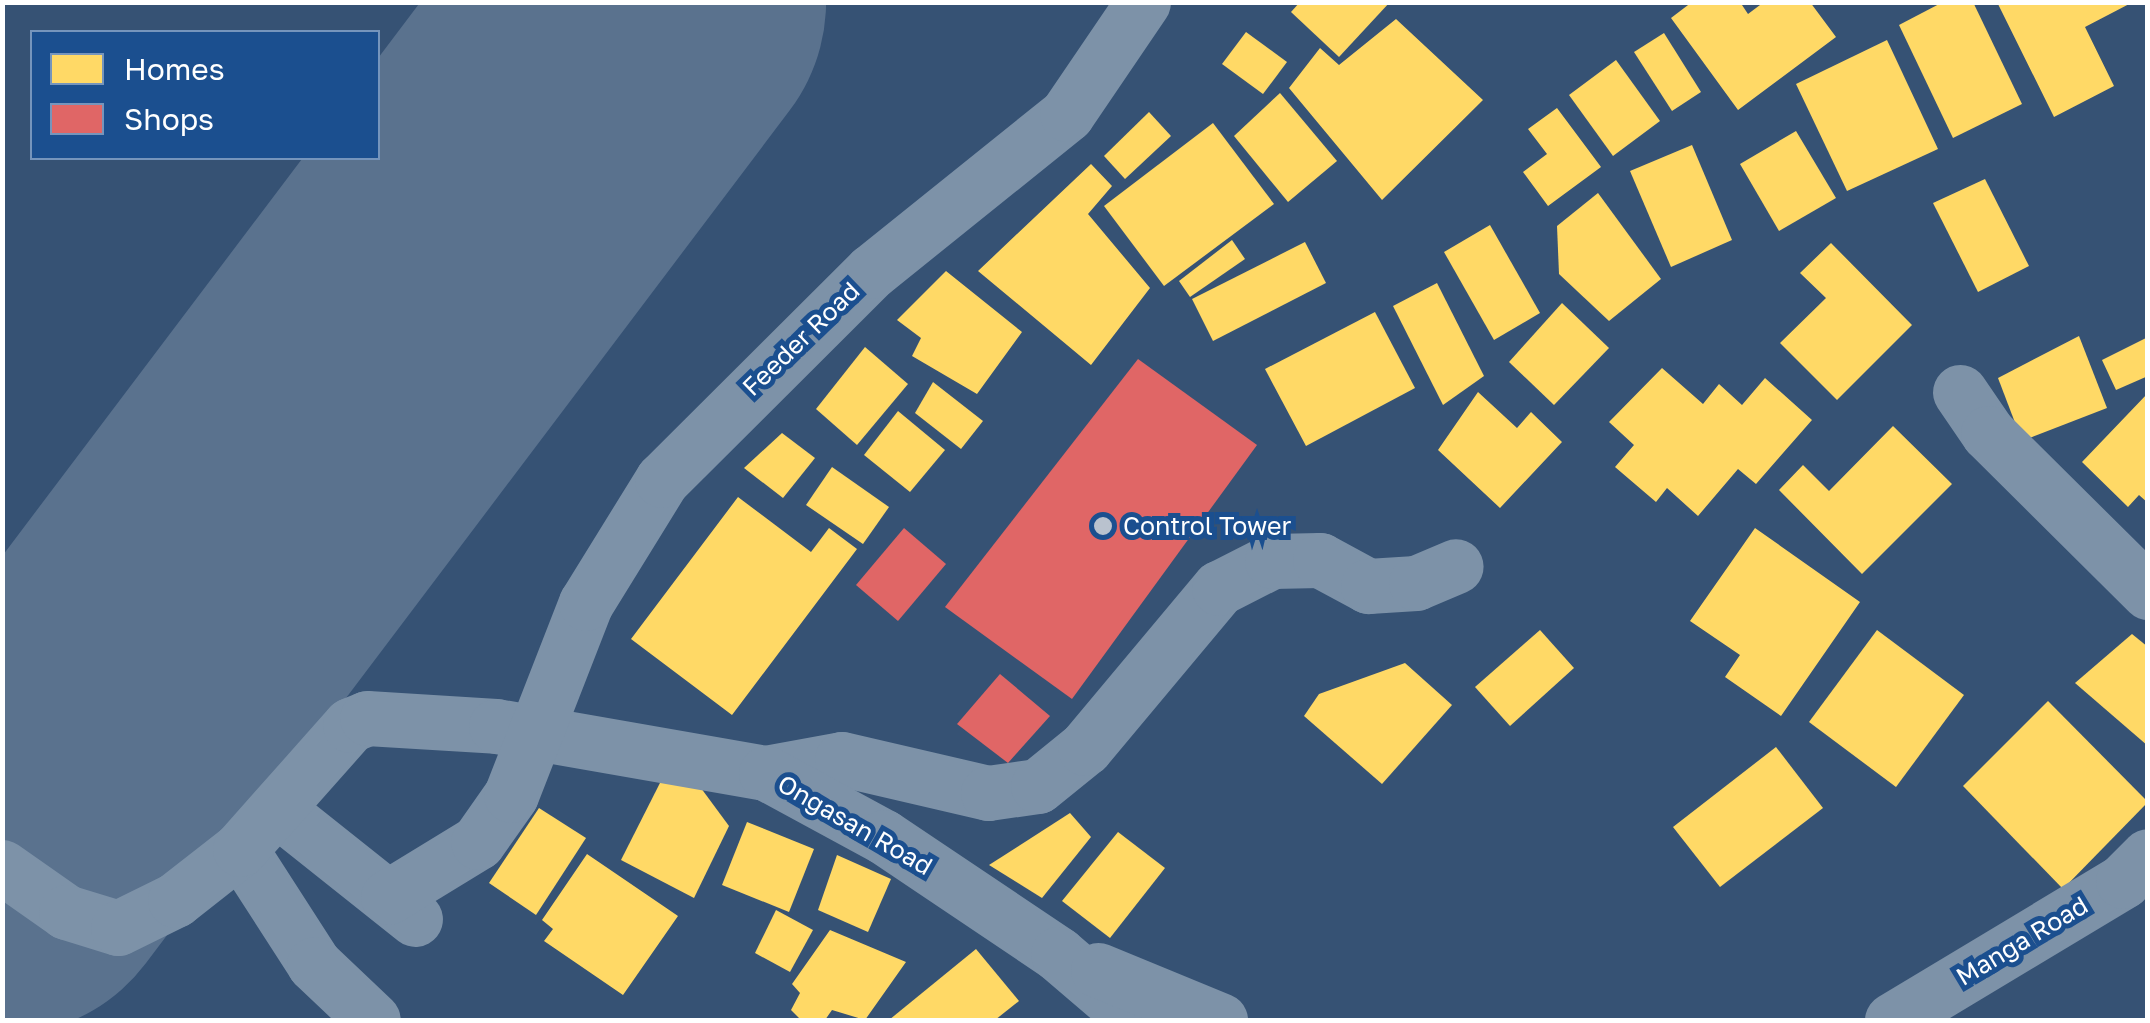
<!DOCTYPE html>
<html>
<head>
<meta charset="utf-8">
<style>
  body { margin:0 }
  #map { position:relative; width:2150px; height:1023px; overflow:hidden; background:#365274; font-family:"Golos Text",sans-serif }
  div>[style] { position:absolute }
  .homes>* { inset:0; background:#ffd966 }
  .shops>* { inset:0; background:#e06666 }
  .runway>* { height:360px; margin:-180px; padding:0 180px; transform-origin:180px; border-radius:180px; background:#5a728e }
  .minor>* { height:55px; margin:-27.5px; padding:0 27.5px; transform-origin:27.5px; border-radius:27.5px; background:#7d92a8 }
  .dots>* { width:28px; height:28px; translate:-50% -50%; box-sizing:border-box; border:5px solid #1b4f8f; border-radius:50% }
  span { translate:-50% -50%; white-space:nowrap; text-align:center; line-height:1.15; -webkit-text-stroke:10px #1b4f8f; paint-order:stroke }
  .street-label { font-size:25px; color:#fff }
  .poi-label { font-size:25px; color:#fff }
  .left { translate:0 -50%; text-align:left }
  .frame { position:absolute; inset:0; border:5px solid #fff; pointer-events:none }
  .legend { position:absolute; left:30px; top:30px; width:350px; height:130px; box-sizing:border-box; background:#1b4f8f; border:2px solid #7695bc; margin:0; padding:12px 18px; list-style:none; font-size:30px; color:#fff }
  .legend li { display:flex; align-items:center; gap:20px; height:50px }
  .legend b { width:50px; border:2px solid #7695bc }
</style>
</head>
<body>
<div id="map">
  <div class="homes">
    <div style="clip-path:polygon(1300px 2px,1390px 2px,1339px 57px,1291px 12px)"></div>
    <div style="clip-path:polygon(1692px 2px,1740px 2px,1748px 14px,1764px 2px,1810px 2px,1836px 37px,1738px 110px,1671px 18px)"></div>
    <div style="clip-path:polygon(1943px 2px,1973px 2px,2022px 104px,1953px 138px,1899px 25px)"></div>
    <div style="clip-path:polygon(1997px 2px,2133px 2px,2085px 27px,2114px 86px,2054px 117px)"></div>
    <div style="clip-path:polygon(1396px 19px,1483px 100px,1382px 200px,1289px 88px,1320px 48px,1339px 65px)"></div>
    <div style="clip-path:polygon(1246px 32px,1287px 62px,1263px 94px,1222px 64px)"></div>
    <div style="clip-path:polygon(1664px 33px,1701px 92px,1672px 111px,1634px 52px)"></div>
    <div style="clip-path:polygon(1887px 40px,1938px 149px,1847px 191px,1796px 84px)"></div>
    <div style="clip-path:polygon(1616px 60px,1660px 121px,1613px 156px,1569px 95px)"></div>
    <div style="clip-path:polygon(1280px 93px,1337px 161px,1288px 202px,1234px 136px)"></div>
    <div style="clip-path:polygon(1557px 108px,1601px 167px,1548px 206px,1523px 172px,1547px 154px,1528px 129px)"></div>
    <div style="clip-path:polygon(1149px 112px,1171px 136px,1125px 179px,1104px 156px)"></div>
    <div style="clip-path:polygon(1213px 123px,1274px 204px,1164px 286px,1104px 206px)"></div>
    <div style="clip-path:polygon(1796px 131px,1836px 198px,1779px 231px,1740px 164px)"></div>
    <div style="clip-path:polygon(1692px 145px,1732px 240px,1671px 267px,1630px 171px)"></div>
    <div style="clip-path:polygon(1091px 164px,1112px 186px,1088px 214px,1150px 288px,1091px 365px,978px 271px)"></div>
    <div style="clip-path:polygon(1985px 179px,2029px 266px,1978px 292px,1933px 203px)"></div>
    <div style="clip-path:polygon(1598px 193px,1661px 279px,1609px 321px,1559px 274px,1557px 226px)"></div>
    <div style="clip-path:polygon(1490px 225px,1540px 313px,1494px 340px,1444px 252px)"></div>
    <div style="clip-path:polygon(1232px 240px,1245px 259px,1190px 297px,1179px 281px)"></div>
    <div style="clip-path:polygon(1305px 242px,1326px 283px,1213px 341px,1192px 299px)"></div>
    <div style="clip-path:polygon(1831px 243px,1912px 325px,1837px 400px,1780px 343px,1826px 298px,1800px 273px)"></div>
    <div style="clip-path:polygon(946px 271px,1022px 332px,977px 394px,912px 356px,921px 338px,897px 320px)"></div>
    <div style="clip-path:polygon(1437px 283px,1484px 376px,1443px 405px,1393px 306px)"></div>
    <div style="clip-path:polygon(1562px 303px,1609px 348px,1554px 405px,1509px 362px)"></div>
    <div style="clip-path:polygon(1375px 312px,1415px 388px,1306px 446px,1265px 369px)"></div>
    <div style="clip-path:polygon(2079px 336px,2107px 408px,2022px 441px,1998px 378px)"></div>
    <div style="clip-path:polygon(2148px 337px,2148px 376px,2116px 390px,2102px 360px)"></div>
    <div style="clip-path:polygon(865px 347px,908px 384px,857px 445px,816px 409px)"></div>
    <div style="clip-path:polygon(1662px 368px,1703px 404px,1719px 384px,1742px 405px,1765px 378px,1812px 420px,1756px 484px,1738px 469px,1698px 516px,1667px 488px,1656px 502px,1615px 467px,1634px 445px,1609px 422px)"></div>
    <div style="clip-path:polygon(933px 382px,983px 421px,961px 449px,915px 413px)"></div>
    <div style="clip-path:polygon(1478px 392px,1517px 428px,1531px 412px,1562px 442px,1500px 508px,1438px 450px)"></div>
    <div style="clip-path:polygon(2148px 393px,2148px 503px,2139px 495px,2128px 507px,2082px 462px)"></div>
    <div style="clip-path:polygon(898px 411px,945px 450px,910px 492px,864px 455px)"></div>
    <div style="clip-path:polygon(1893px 426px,1952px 484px,1862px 574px,1779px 490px,1803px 465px,1829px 491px)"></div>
    <div style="clip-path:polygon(782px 433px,815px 458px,783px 498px,744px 468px)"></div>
    <div style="clip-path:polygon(832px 467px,889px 507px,863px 544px,806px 505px)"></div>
    <div style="clip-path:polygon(738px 497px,811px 552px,829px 528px,857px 549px,732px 715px,631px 639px)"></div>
    <div style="clip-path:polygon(1755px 528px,1860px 602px,1781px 716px,1725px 677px,1740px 655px,1690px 621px)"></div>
    <div style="clip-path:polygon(1540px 630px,1574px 668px,1510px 726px,1475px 687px)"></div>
    <div style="clip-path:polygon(1877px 630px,1964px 695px,1896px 787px,1809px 722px)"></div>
    <div style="clip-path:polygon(2132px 634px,2148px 647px,2148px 746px,2075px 683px)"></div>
    <div style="clip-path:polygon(1405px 663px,1452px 705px,1382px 784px,1304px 716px,1319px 694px)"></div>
    <div style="clip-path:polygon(2048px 701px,2148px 802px,2063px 889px,1963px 786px)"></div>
    <div style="clip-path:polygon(1776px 747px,1823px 808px,1720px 887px,1673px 827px)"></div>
    <div style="clip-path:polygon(663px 777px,698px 784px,729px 826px,694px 898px,621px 860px)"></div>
    <div style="clip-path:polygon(539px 808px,586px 838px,536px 915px,489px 883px)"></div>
    <div style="clip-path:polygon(1070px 813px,1091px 837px,1042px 898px,989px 865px)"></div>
    <div style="clip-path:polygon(747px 822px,814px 849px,789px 912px,722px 885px)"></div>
    <div style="clip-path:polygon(1118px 832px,1165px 868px,1110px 938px,1062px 901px)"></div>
    <div style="clip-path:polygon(587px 854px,678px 916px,623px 995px,544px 941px,553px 929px,542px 920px)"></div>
    <div style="clip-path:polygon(837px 855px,891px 879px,868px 932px,818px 910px)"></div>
    <div style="clip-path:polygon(776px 910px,813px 930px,790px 972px,755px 953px)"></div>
    <div style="clip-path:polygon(830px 930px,906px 962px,865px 1020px,832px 1010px,825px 1020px,801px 1020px,791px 1010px,800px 993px,792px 984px)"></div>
    <div style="clip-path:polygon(976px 949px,1019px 1001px,995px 1020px,889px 1020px)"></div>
  </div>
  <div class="shops">
    <div style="clip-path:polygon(1138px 359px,1257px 445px,1072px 699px,945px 607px)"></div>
    <div style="clip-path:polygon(904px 528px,946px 564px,898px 621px,856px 585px)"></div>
    <div style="clip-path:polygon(1000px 674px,1050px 716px,1008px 763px,957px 724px)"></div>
  </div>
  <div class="runway">
    <div style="left:2px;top:855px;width:1069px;rotate:-52.95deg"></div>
  </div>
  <div class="minor">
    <div style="left:1960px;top:392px;width:50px;rotate:55.7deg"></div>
    <div style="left:1988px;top:433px;width:226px;rotate:44.8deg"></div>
    <div style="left:766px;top:773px;width:77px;rotate:-10.4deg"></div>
    <div style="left:842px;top:759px;width:150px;rotate:13.1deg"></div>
    <div style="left:988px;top:793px;width:50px;rotate:-8deg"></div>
    <div style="left:1038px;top:786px;width:60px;rotate:-39deg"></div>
    <div style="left:1085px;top:748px;width:209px;rotate:-50.1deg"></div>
    <div style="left:1219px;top:588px;width:59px;rotate:-27deg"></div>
    <div style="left:1272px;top:561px;width:48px;rotate:-1.2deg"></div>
    <div style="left:1320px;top:560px;width:55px;rotate:28.4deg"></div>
    <div style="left:1368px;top:586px;width:48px;rotate:-3.6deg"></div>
    <div style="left:1416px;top:583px;width:43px;rotate:-23deg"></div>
    <div style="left:278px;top:810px;width:175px;rotate:38.5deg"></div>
    <div style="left:240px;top:849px;width:137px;rotate:57.2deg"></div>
    <div style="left:314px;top:964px;width:81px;rotate:43.5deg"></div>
    <div style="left:2px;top:867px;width:78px;rotate:35.1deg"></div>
    <div style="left:66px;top:912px;width:54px;rotate:17.1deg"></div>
    <div style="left:118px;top:928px;width:64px;rotate:-26.2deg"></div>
    <div style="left:175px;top:900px;width:83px;rotate:-38.1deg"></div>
    <div style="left:240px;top:849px;width:166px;rotate:-48.4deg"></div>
    <div style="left:350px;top:725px;width:18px;rotate:-22deg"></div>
    <div style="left:367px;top:718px;width:129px;rotate:3.5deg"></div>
    <div style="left:496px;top:726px;width:274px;rotate:9.9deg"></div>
    <div style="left:766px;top:773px;width:134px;rotate:28.5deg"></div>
    <div style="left:884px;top:837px;width:210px;rotate:33.9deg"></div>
    <div style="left:1058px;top:954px;width:101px;rotate:40.6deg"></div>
    <div style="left:388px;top:897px;width:105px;rotate:-31.4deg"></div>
    <div style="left:478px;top:842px;width:57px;rotate:-54.9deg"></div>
    <div style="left:511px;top:795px;width:206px;rotate:-68.7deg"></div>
    <div style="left:586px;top:603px;width:145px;rotate:-58.3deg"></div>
    <div style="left:662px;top:480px;width:296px;rotate:-44.9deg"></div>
    <div style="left:872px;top:271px;width:250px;rotate:-38.8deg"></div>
    <div style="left:1067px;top:114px;width:135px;rotate:-55.8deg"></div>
    <div style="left:1098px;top:970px;width:132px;rotate:22.3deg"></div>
    <div style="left:1892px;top:1020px;width:270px;rotate:-31deg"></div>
    <div style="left:2123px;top:881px;width:35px;rotate:-45deg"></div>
  </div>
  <div class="dots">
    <div style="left:1103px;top:526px;background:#b9c2ce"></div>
  </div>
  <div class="street-label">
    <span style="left:801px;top:339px;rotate:-44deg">Feeder Road</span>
    <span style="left:855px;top:825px;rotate:30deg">Ongasan Road</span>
    <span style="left:2022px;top:941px;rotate:-31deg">Manga Road</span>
  </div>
  <div class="poi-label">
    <span class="left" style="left:1123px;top:526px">Control Tower</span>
  </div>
  <div class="frame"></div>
  <ul class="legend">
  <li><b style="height:28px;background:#ffd966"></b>Homes</li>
  <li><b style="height:28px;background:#e06666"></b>Shops</li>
  </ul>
</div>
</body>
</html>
